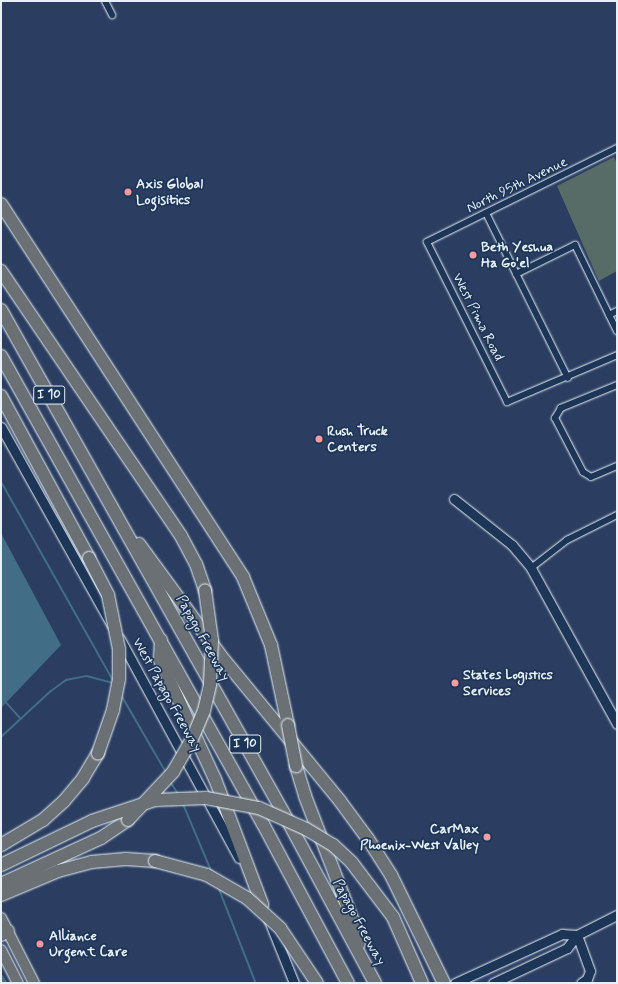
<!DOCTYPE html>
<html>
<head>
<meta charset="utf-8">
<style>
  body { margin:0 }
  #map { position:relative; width:618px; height:984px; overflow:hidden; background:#2b3e61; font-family:Mynerve,sans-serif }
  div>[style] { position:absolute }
  .green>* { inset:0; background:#576c67 }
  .water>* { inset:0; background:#416d86 }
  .stream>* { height:1.5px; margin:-0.75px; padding:0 0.75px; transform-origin:0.75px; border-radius:0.75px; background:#416d86 }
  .canal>* { height:6px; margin:-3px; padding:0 3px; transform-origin:3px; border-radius:3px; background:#416d86 }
  .roads { filter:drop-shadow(0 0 1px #e8f1f8) drop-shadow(0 0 1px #e8f1f8) }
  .street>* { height:6px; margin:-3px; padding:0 3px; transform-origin:3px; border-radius:3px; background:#1d3557 }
  .secondary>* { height:9px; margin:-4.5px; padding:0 4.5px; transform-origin:4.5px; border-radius:4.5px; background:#1d3557 }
  .primary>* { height:10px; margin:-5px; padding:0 5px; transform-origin:5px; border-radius:5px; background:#6a7074 }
  .highway>* { height:12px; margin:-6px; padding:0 6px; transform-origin:6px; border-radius:6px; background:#6a7074 }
  .bridges { filter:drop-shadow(0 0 1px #e8f1f8) drop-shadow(0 0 1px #e8f1f8) }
  .highway-bridge>* { height:12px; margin:-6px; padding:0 6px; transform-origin:6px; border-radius:6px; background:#6a7074 }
  .dots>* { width:11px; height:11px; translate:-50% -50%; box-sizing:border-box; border:2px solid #1d3557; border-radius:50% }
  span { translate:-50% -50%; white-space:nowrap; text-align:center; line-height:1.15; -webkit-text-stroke:3.5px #1d3557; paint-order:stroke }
  .shield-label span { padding:1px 3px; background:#1d3557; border:1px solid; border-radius:3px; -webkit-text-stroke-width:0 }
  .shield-label { font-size:13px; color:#e8f1f8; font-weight:700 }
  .poi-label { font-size:14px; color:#e8f1f8; font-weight:700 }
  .left { translate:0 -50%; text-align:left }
  .right { translate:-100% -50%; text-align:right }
  .street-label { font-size:14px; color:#e8f1f8 }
  .frame { position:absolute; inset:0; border:2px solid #e8f1f8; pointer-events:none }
</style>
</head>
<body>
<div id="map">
  <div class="green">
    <div style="clip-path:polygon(614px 157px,617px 163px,617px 271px,599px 281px,557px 186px)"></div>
  </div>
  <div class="water">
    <div style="clip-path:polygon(1px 533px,61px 645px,1px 708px)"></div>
  </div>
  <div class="stream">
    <div style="left:1px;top:481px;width:228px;rotate:60.6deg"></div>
    <div style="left:122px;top:696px;width:88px;rotate:59.9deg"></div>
    <div style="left:5px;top:701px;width:24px;rotate:48deg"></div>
    <div style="left:1px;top:737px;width:68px;rotate:-42.6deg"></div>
    <div style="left:51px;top:691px;width:19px;rotate:-36deg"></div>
    <div style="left:66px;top:680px;width:21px;rotate:-11deg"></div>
    <div style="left:87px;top:676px;width:28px;rotate:15deg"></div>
    <div style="left:170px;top:781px;width:17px;rotate:57deg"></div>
    <div style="left:183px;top:803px;width:75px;rotate:67.2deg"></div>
    <div style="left:219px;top:888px;width:102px;rotate:68.7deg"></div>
  </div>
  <div class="canal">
    <div style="left:1px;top:978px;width:6px;rotate:59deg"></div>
  </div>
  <div class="roads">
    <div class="street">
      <div style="left:105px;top:1px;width:16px;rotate:63deg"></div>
      <div style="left:617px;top:148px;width:212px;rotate:153.7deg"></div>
      <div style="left:427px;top:242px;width:179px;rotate:63.4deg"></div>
      <div style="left:507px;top:402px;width:120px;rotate:-23.1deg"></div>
      <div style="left:486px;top:213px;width:184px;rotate:63.6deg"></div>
      <div style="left:516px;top:274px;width:66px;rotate:-26.2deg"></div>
      <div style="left:575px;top:245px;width:96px;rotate:64deg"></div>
      <div style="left:609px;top:315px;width:9px;rotate:-27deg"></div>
      <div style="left:617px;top:385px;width:61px;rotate:157.7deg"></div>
      <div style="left:561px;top:408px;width:12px;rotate:121deg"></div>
      <div style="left:555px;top:418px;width:61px;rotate:62.6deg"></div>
      <div style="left:583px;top:472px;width:9px;rotate:32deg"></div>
      <div style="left:591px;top:477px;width:28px;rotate:-23deg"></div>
      <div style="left:531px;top:568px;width:46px;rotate:-37.9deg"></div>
      <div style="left:567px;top:540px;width:56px;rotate:-26.6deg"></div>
    </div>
    <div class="secondary">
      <div style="left:1px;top:427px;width:226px;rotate:60.8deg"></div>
      <div style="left:454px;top:499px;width:74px;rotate:38.4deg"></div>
      <div style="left:512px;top:545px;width:30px;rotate:50deg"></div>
      <div style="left:531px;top:568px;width:178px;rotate:61.1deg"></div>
      <div style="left:120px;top:639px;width:249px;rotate:61.5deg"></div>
      <div style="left:268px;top:918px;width:70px;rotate:68.2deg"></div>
      <div style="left:577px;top:935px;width:38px;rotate:70deg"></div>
      <div style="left:590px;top:971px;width:9px;rotate:111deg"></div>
      <div style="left:587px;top:979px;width:7px;rotate:146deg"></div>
      <div style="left:455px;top:983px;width:118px;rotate:-24.6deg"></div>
      <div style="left:562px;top:934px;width:15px;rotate:4deg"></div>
      <div style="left:493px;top:983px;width:82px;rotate:-25.3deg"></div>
      <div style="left:567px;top:948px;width:16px;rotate:-52deg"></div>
      <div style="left:577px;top:935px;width:45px;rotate:-26.6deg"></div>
    </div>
    <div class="primary">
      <div style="left:1px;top:918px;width:73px;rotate:63.1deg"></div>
      <div style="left:1px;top:950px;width:37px;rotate:63deg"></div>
    </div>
    <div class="highway">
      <div style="left:1px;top:204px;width:445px;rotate:57deg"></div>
      <div style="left:243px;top:577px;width:74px;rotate:67.6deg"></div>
      <div style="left:271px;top:645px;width:82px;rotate:78deg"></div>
      <div style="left:1px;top:271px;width:320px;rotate:55.8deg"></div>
      <div style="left:181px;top:536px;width:32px;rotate:62deg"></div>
      <div style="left:196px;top:564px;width:28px;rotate:71deg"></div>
      <div style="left:1px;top:310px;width:576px;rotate:60.67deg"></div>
      <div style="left:283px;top:812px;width:194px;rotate:61.7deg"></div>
      <div style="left:1px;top:356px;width:536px;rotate:60.76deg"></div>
      <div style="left:263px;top:824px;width:180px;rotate:61.9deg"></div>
      <div style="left:1px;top:396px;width:184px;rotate:61.5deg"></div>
      <div style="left:139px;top:544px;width:139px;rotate:53.8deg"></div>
      <div style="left:221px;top:656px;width:188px;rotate:50.6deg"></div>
      <div style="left:340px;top:801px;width:47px;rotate:53.6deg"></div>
      <div style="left:368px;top:839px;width:43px;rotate:57.4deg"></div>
      <div style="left:391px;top:875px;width:120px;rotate:63.9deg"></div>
      <div style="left:161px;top:640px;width:20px;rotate:93deg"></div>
      <div style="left:160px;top:660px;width:131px;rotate:65.2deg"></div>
      <div style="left:215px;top:779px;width:134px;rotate:69.4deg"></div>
      <div style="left:296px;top:766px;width:31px;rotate:73deg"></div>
      <div style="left:305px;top:796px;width:142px;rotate:69deg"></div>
      <div style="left:356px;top:929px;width:15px;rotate:79deg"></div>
      <div style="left:1px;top:845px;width:49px;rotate:-30.8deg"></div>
      <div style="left:43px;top:820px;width:28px;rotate:-42deg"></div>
      <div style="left:64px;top:801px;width:30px;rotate:-50deg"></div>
      <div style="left:83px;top:778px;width:29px;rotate:-59deg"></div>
      <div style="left:1px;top:884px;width:110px;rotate:-24.7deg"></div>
      <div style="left:101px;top:838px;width:32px;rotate:-34deg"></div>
      <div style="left:1px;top:895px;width:62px;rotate:-22.8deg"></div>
      <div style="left:58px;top:871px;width:34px;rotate:-15deg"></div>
      <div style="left:91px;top:862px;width:35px;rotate:-5deg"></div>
      <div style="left:126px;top:859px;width:29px;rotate:4deg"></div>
      <div style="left:1px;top:935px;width:8px;rotate:-30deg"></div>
    </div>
  </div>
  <div class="bridges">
    <div class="highway-bridge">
      <div style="left:89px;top:558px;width:42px;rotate:62.8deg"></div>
      <div style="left:108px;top:595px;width:55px;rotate:78.5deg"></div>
      <div style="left:119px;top:649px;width:30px;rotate:90deg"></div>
      <div style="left:119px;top:679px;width:32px;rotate:101deg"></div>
      <div style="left:113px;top:710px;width:46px;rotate:109.2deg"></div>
      <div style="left:288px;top:725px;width:42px;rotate:79deg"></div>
      <div style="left:128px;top:820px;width:66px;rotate:-46.8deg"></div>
      <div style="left:173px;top:772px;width:38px;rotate:-60deg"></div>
      <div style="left:192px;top:739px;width:30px;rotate:-67deg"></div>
      <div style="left:204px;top:711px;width:28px;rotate:-77deg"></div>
      <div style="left:210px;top:684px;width:44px;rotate:-87.4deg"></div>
      <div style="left:212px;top:640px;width:50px;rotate:-98deg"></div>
      <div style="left:155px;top:861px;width:54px;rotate:15.1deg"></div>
      <div style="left:207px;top:875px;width:46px;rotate:29.9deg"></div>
      <div style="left:247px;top:898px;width:45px;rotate:42.3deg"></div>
      <div style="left:280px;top:928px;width:66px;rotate:56.1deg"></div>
      <div style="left:1px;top:865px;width:101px;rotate:-25.8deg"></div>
      <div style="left:92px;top:821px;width:66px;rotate:-18.4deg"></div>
      <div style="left:155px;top:800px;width:51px;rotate:-2.2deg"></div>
      <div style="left:206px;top:798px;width:54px;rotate:10.7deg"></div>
      <div style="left:259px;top:808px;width:51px;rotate:24.1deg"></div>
      <div style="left:306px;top:829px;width:31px;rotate:31deg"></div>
      <div style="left:333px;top:845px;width:26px;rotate:43deg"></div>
      <div style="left:352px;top:863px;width:68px;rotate:52.8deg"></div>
      <div style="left:393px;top:917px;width:72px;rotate:66.3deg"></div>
    </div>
  </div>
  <div class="dots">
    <div style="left:128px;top:192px;background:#ff9aa2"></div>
    <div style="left:473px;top:255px;background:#ff9aa2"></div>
    <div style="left:319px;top:439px;background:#ff9aa2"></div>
    <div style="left:455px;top:683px;background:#ff9aa2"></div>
    <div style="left:487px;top:837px;background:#ff9aa2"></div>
    <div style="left:40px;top:944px;background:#ff9aa2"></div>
  </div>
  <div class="shield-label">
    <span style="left:49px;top:395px">I 10</span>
    <span style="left:245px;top:744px">I 10</span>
  </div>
  <div class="poi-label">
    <span class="left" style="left:136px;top:192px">Axis Global<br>Logisitics</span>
    <span class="left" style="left:481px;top:255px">Beth Yeshua<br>Ha Go'el</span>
    <span class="left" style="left:327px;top:439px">Rush Truck<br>Centers</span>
    <span class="left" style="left:463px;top:683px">States Logistics<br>Services</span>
    <span class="right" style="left:479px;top:837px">CarMax<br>Phoenix-West Valley</span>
    <span class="left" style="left:49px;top:944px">Alliance<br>Urgent Care</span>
  </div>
  <div class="street-label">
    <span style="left:517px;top:185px;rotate:-26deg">North 95th Avenue</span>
    <span style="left:478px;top:317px;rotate:63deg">West Pima Road</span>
    <span style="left:203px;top:638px;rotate:61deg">Papago Freeway</span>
    <span style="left:167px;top:695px;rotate:61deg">West Papago Freeway</span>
    <span style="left:359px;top:922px;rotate:62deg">Papago Freeway</span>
  </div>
  <div class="frame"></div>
</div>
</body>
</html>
